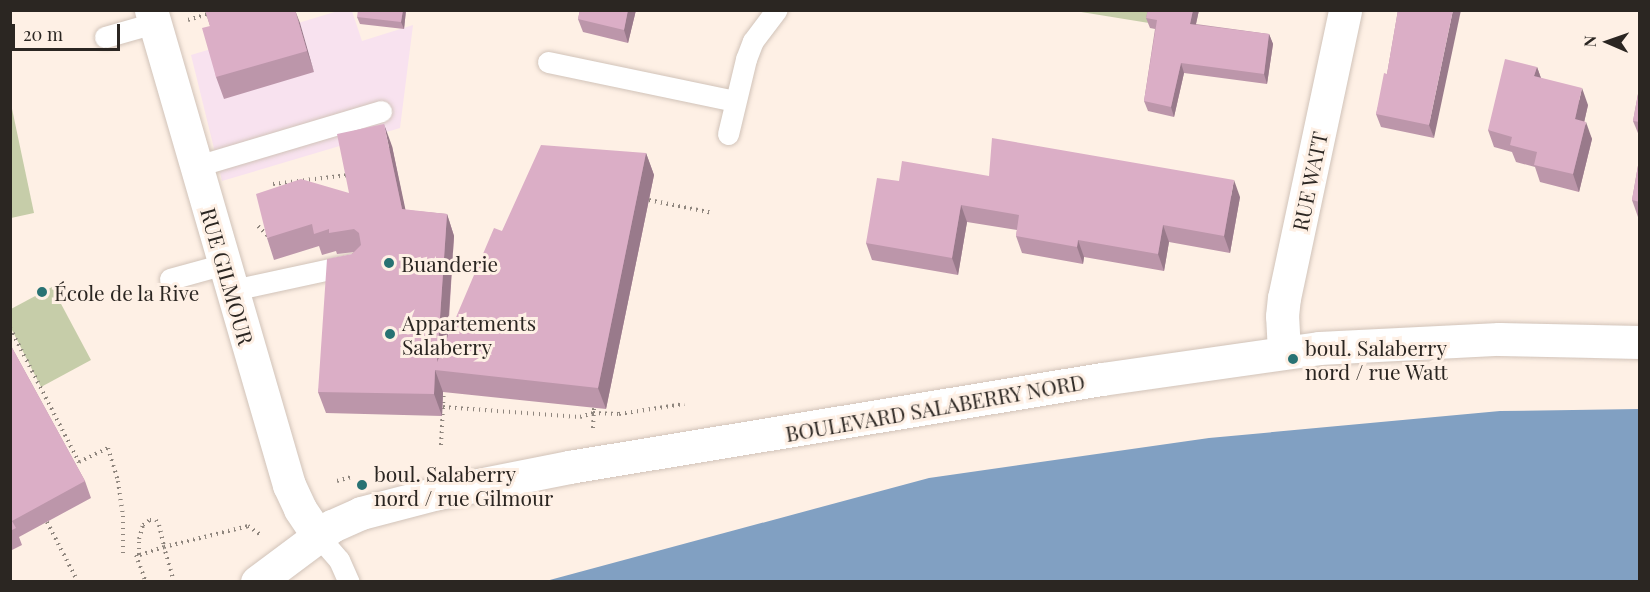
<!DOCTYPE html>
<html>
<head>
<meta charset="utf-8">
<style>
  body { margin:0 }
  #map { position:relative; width:1650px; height:592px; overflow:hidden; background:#fef0e5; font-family:"Playfair Display",serif }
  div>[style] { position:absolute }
  .commercial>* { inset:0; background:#f8e2ef }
  .green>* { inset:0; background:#c6cda9 }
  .water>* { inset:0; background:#81a0c2 }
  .path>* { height:4px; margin-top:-2px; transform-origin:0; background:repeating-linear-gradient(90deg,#8f867e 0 1.5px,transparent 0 6px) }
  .roads { filter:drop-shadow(0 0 2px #d1c3b9) drop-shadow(0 0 2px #d1c3b9) }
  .lane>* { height:21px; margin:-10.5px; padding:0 10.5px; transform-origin:10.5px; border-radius:10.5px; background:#fff }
  .street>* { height:33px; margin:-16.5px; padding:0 16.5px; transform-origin:16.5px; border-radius:16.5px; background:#fff }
  .secondary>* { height:33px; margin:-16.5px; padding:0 16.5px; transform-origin:16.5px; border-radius:16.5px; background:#fff }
  .wall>* { inset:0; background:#bc96aa }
  .shaded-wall>* { inset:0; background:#997a8b }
  .building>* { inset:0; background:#dbaec6 }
  .dots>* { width:16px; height:16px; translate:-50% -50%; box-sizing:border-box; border:3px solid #fef0e5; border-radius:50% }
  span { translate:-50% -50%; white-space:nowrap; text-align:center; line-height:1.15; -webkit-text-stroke:6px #fef0e5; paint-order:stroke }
  .street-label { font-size:21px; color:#2b2622 }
  .poi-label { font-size:21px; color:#2b2622 }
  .left { translate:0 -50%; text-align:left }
  .frame { position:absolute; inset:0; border:12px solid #2b2622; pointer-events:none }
  .north { position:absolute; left:1578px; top:12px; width:60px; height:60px; -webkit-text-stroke:4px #fef0e5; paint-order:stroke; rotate:272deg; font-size:16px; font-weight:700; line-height:24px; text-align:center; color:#2b2622 }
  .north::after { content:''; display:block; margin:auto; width:21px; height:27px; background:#2b2622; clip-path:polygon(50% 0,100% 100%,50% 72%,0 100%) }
  .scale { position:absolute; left:12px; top:24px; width:108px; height:27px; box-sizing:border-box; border:3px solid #2b2622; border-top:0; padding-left:8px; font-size:18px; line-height:21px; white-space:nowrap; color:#2b2622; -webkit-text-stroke:4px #fef0e5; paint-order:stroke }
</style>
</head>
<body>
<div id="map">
  <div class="commercial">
    <div style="clip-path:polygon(338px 11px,352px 11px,362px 41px,413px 25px,400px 128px,222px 181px,191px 55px)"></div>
  </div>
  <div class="green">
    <div style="clip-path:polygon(1075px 11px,1152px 11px,1149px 23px)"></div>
    <div style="clip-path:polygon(11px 104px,34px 213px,11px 218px,10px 218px)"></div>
    <div style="clip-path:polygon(52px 287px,91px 360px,41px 387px,11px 328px,11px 309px)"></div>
  </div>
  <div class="water">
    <div style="clip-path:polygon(1639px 409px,1639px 581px,546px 581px,929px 478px,1209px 438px,1500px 411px)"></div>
  </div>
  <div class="path">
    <div style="left:188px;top:20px;width:21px;rotate:-17deg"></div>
    <div style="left:273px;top:184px;width:76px;rotate:-6.8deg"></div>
    <div style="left:649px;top:200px;width:65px;rotate:11.5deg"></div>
    <div style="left:258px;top:226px;width:16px;rotate:45deg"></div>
    <div style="left:10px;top:328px;width:151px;rotate:62.8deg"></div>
    <div style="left:79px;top:462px;width:32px;rotate:-26deg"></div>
    <div style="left:108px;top:448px;width:34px;rotate:73deg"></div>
    <div style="left:118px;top:481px;width:35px;rotate:82deg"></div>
    <div style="left:123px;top:516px;width:41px;rotate:90deg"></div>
    <div style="left:443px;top:407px;width:137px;rotate:4.2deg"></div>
    <div style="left:580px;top:417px;width:14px;rotate:-17deg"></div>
    <div style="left:593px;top:413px;width:26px;rotate:2deg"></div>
    <div style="left:619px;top:414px;width:66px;rotate:-8.7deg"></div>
    <div style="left:593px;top:428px;width:20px;rotate:-87deg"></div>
    <div style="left:441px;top:445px;width:57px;rotate:-87deg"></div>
    <div style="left:337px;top:481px;width:15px;rotate:-16deg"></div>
    <div style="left:47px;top:522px;width:65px;rotate:62.7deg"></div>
    <div style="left:136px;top:555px;width:29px;rotate:70deg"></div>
    <div style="left:174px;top:582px;width:36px;rotate:-106deg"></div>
    <div style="left:164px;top:547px;width:26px;rotate:162deg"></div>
    <div style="left:139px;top:555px;width:16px;rotate:-90deg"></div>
    <div style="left:139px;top:539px;width:15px;rotate:-74deg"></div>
    <div style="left:143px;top:525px;width:9px;rotate:-36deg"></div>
    <div style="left:150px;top:520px;width:6px"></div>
    <div style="left:156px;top:520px;width:6px;rotate:59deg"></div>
    <div style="left:159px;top:525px;width:23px;rotate:77deg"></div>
    <div style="left:164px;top:547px;width:87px;rotate:-14deg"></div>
    <div style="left:248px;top:526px;width:16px;rotate:35deg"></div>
  </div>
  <div class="roads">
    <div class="lane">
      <div style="left:105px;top:37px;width:51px;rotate:-15.9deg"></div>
      <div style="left:548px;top:62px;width:191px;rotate:11.8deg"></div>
      <div style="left:728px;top:134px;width:77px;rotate:-76.5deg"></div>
      <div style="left:746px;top:59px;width:19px;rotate:-69deg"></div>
      <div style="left:753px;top:41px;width:39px;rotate:-53deg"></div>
      <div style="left:197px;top:166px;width:192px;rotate:-16.6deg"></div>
      <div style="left:170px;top:279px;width:57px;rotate:-15.3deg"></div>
      <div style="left:233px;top:290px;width:123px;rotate:-12.2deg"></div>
      <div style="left:319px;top:537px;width:30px;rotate:49deg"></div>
      <div style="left:339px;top:560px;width:24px;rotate:66deg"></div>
    </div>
    <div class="street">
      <div style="left:151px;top:10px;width:495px;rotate:73.8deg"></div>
      <div style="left:289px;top:485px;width:26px;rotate:65deg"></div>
      <div style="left:300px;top:509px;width:34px;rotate:56deg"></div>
      <div style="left:1284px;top:352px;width:36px;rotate:-93deg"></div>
      <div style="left:1282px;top:316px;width:18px;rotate:-84deg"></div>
      <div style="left:1284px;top:298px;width:294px;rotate:-78deg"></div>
    </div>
    <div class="secondary">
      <div style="left:257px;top:582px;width:94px;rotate:-36.7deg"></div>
      <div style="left:332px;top:526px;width:32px;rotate:-24deg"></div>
      <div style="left:361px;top:513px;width:80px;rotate:-14.6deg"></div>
      <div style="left:438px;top:493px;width:134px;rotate:-11.2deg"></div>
      <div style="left:569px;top:467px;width:540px;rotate:-9.38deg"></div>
      <div style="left:1102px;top:379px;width:219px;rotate:-8.1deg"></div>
      <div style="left:1319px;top:348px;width:180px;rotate:-2.9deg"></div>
      <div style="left:1499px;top:339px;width:141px;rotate:1.2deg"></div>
    </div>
  </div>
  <div class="wall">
    <div style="clip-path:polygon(205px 10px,295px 10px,314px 72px,224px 99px,216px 77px,210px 26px)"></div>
    <div style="clip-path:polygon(406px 10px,404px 29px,360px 24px,357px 17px)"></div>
    <div style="clip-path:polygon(580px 10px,636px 10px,628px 43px,583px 32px,578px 19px)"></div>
    <div style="clip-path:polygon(1148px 10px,1199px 10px,1196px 24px,1269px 34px,1273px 44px,1267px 84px,1184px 73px,1174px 117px,1148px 111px,1144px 101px,1155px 29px,1150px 28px,1146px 18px)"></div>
    <div style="clip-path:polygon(1398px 10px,1434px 138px,1381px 127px,1376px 114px,1387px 74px)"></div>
    <div style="clip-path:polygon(1537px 67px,1541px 78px,1588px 105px,1584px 122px,1592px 139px,1579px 192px,1540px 182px,1535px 167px,1516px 162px,1512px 152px,1494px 147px,1488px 130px)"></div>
    <div style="clip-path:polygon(1640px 83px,1640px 138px,1633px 121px)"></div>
    <div style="clip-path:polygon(392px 146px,405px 210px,447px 214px,454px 236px,448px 336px,502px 231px,646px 153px,654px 175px,606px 409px,443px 392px,442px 416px,326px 413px,318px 392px,352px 254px,354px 252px,337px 254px,336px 251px,322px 255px,319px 246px,274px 260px,267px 238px,349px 193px)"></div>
    <div style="clip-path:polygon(1640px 154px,1640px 217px,1638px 217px,1632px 200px)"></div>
    <div style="clip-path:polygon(989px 176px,1240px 197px,1230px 253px,1169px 242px,1164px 271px,1084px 257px,1083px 264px,1022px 253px,1016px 236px,1017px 230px,967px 222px,958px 275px,872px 260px,866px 243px,899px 181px)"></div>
    <div style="clip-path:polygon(10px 344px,85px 481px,91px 498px,19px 537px,22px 545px,10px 551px)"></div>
  </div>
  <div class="shaded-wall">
    <div style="clip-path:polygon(295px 10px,300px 23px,314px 72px,307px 51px)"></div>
    <div style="clip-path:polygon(403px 10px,406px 10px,404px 29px,401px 22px)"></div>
    <div style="clip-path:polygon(628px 10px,636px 10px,628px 43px,624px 30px)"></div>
    <div style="clip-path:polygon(1193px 10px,1199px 10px,1194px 33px,1190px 24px)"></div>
    <div style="clip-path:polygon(1453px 10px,1461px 10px,1434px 138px,1429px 125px)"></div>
    <div style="clip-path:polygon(1269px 34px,1273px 44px,1267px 84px,1264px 74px)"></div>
    <div style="clip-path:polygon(1181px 63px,1184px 73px,1174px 117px,1171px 107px)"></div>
    <div style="clip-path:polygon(1537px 67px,1543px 84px,1534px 76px)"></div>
    <div style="clip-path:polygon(1582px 88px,1588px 105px,1581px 136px,1575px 119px)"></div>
    <div style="clip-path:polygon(1586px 122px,1592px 139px,1579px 192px,1573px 174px)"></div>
    <div style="clip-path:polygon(384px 124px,392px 146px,410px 231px,402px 209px)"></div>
    <div style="clip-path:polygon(646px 153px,654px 175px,606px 409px,598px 388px)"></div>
    <div style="clip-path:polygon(1234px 180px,1240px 197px,1230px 253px,1224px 236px)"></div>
    <div style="clip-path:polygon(961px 205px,967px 222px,958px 275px,952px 258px)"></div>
    <div style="clip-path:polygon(447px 214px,454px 236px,445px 371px,437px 362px)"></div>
    <div style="clip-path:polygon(1163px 225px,1169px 242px,1164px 271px,1158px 254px)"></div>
    <div style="clip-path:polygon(1078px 240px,1084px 257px,1083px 264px,1077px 247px)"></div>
    <div style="clip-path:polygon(435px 370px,443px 392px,442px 416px,434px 394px)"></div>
  </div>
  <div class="building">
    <div style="clip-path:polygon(205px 10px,295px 10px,307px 51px,216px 77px,202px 28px,210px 26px)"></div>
    <div style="clip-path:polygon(358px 10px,403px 10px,401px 22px,357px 17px)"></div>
    <div style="clip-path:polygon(580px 10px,628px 10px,624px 30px,578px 19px)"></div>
    <div style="clip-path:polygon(1148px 10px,1193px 10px,1190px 24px,1269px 34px,1264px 74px,1181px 63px,1171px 107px,1144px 101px,1157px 20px,1146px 18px)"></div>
    <div style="clip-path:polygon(1398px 10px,1453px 10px,1429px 125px,1376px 114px,1384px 73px,1387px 74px)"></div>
    <div style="clip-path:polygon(1505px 59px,1537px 67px,1534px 76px,1582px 88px,1575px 119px,1586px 122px,1573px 174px,1534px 165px,1537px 152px,1510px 145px,1512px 137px,1488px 130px)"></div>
    <div style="clip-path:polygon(1640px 83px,1640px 122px,1633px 121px)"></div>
    <div style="clip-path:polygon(384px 124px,402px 209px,447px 214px,437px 362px,494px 228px,502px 231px,541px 145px,646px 153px,598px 388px,435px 370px,434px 394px,318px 392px,327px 259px,352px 254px,361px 245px,359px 233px,354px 229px,329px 233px,329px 229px,314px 234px,312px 224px,267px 238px,256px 194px,301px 179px,349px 193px,337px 134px)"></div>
    <div style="clip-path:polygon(992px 138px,1234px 180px,1224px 236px,1163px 225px,1158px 254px,1078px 240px,1077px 247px,1016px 236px,1019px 215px,961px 205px,952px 258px,866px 243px,877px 178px,899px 181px,902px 161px,989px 176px)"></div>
    <div style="clip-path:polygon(1640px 154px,1640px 202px,1632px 200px)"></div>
    <div style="clip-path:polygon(10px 344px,85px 481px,12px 521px,16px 528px,10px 531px)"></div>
  </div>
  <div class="dots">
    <div style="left:389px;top:263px;background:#287273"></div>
    <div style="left:42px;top:292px;background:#287273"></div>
    <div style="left:390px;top:334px;background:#287273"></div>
    <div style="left:1293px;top:359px;background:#287273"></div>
    <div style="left:362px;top:485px;background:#287273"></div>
  </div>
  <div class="street-label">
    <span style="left:1309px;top:181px;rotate:-78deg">RUE WATT</span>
    <span style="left:228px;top:276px;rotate:74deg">RUE GILMOUR</span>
    <span style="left:935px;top:407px;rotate:-10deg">BOULEVARD SALABERRY NORD</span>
  </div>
  <div class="poi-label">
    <span class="left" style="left:401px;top:263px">Buanderie</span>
    <span class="left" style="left:54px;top:292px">École de la Rive</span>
    <span class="left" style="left:402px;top:334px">Appartements<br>Salaberry</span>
    <span class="left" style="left:1305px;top:359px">boul. Salaberry<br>nord / rue Watt</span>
    <span class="left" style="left:374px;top:485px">boul. Salaberry<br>nord / rue Gilmour</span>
  </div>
  <div class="frame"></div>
  <div class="north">N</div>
  <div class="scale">20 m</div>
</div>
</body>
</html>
